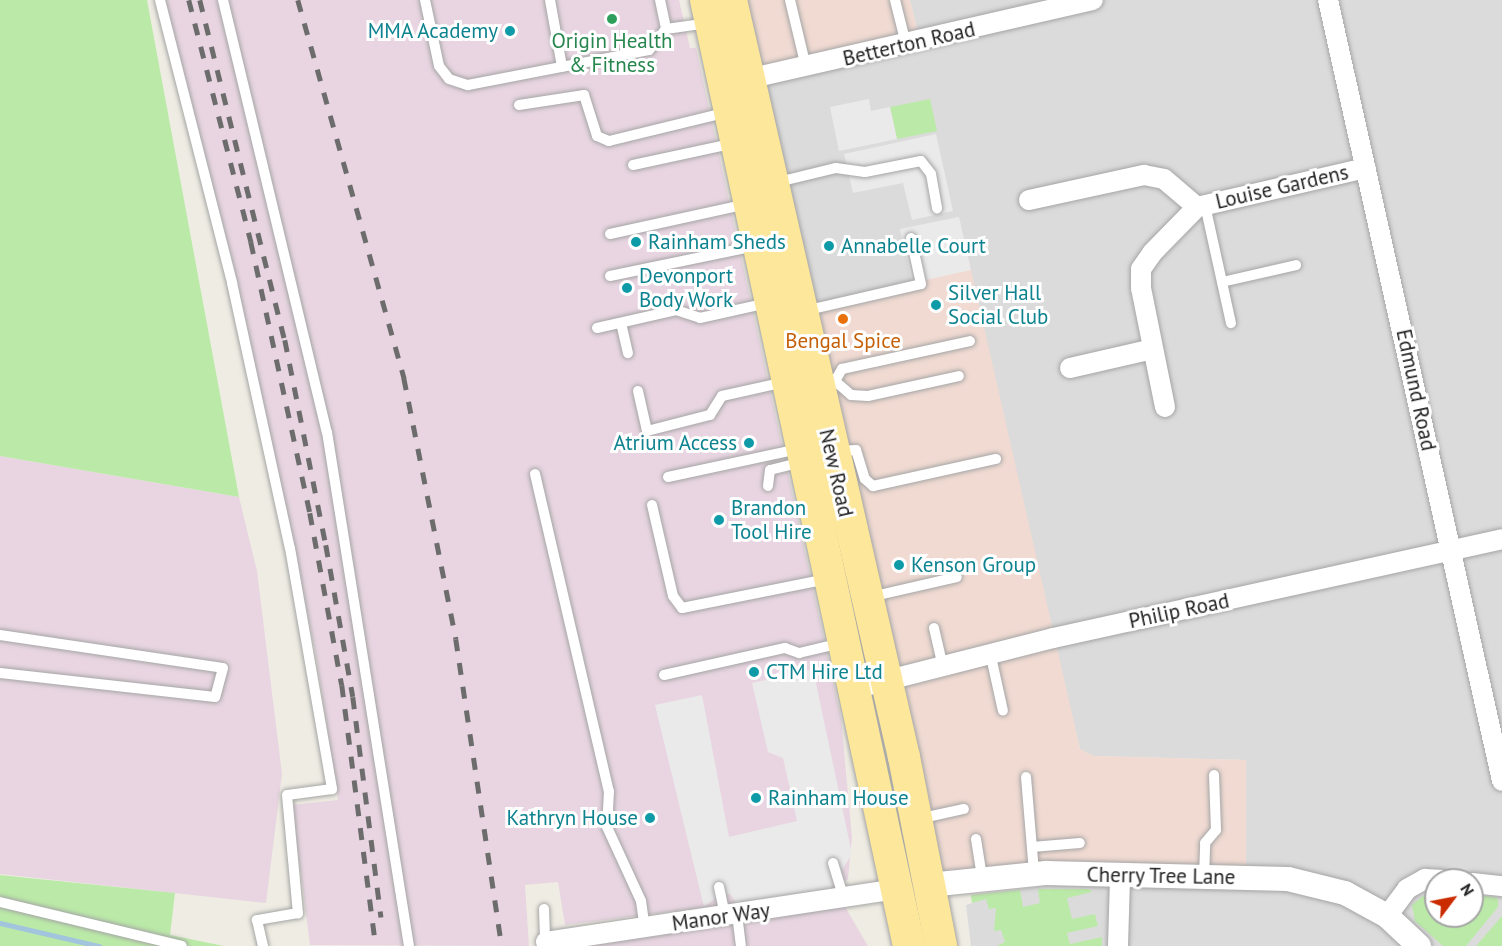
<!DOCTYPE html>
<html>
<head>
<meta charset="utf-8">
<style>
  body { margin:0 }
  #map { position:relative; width:1502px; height:946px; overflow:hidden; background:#efede3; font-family:"PT Sans",sans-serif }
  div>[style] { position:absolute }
  .residential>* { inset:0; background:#dcdbdb }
  .commercial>* { inset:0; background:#f0dad2 }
  .industrial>* { inset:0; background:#e8d5e1 }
  .grass>* { inset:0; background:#bbeaa8 }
  .parking>* { inset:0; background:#eaeaea }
  .stream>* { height:5px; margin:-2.5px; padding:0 2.5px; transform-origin:2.5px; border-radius:2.5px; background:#a3c4dd }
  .roads { filter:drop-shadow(0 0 2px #a5a5a5) drop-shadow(0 0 2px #a5a5a5) }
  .service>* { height:10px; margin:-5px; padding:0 5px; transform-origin:5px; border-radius:5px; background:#fff }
  .minor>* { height:20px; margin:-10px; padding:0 10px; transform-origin:10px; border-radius:10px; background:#fff }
  .tertiary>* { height:24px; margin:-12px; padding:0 12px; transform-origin:12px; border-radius:12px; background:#fff }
  .primary>* { height:32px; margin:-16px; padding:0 16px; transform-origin:16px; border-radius:16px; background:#fde79a }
  .rail>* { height:4.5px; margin-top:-2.25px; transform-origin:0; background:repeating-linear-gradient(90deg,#6c6c6c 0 12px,transparent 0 24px) }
  .dots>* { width:16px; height:16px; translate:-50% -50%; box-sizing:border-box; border:3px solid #fff; border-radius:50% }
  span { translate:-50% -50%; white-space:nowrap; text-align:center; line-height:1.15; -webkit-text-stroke:6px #fff; paint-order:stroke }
  .culture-label { font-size:21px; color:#0d838f }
  .right { translate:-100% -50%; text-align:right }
  .left { translate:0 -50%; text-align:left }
  .leisure-label { font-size:21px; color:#27864d }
  .street-label { font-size:21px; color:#1e1e1e }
  .food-label { font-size:21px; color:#c56008 }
  .north { position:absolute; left:1424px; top:868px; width:60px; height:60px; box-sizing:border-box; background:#fff; border:2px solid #a5a5a5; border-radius:50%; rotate:58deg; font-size:16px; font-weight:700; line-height:24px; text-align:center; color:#1e1e1e }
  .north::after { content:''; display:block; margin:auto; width:21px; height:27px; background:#cb2b00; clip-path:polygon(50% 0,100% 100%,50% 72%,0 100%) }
</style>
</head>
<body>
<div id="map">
  <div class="residential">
    <div style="clip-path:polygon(evenodd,910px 0,1502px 0,1502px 946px,971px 946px,966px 905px,972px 903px,971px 895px,1120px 877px,1246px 760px,1093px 756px,1080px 749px,1051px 629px,912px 283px,798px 308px,749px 80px,920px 41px,910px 0,1436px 880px,1472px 880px,1472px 916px,1436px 916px,1436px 880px)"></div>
  </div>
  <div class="commercial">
    <div style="clip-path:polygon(731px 0,910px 0,920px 42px,749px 80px)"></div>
    <div style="clip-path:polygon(959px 217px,1080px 749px,1093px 756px,1246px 760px,1246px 878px,929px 885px,798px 308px,912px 282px,900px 229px)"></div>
  </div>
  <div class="industrial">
    <div style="clip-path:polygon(165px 0,679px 0,690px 48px,696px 48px,841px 718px,852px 837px,848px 879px,828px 892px,565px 925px,558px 882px,525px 885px,529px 946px,310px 945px,292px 805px,338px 800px,316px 655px,237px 280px)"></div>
    <div style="clip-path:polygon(0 456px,239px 497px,257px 571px,282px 774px,266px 903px,0 874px)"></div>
    <div style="clip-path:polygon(844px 905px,868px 946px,563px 946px)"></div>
  </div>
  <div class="grass">
    <div style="clip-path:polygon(0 0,147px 0,239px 497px,0 456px)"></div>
    <div style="clip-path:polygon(930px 99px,937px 131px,897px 139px,890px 107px)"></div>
    <div style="clip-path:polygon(0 875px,175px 893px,170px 935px,224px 946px,0 946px)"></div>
    <div style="clip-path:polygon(1434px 887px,1436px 916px,1472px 916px,1472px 893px,1498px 898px,1498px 907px,1466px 946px,1443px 946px,1415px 921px,1412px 905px)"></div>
    <div style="clip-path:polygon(1038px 889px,1089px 889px,1092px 892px,1067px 898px,1072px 919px,1095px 914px,1098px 926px,1067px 933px,1070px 944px,1102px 937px,1102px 946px,997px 946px,1005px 942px,1001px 930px,994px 931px,996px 908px,989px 909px,986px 899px,972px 903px,971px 895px,1020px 890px,1023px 907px,1040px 903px)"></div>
    <div style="clip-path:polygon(1502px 916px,1502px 946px,1476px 946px)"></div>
  </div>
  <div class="parking">
    <div style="clip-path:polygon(869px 99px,871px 111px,890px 107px,897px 139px,839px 151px,830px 107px)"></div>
    <div style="clip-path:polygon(936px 134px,953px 211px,912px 220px,903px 183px,853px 193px,844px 154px)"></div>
    <div style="clip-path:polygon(959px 217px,971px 270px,912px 283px,900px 229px)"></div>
    <div style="clip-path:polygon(813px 669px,852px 854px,828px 892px,737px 904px,730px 894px,719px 895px,704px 907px,655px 705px,702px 695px,729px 837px,797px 821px,783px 758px,768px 752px,752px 683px)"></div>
  </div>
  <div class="stream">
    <div style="left:0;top:923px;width:102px;rotate:13.1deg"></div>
  </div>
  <div class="roads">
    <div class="service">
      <div style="left:160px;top:0;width:292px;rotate:75.7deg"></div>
      <div style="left:232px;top:283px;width:271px;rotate:77.7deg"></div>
      <div style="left:290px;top:548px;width:245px;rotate:80.1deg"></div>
      <div style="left:332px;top:789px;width:45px;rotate:172.4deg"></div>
      <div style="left:287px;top:795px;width:119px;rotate:84.7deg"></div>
      <div style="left:298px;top:913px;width:42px;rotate:170.3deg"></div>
      <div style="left:257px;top:920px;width:27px;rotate:77deg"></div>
      <div style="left:223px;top:0;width:444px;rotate:76.5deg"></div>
      <div style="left:327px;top:432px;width:520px;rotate:80.94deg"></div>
      <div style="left:425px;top:0;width:67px;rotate:78deg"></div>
      <div style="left:439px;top:66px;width:16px;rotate:52deg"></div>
      <div style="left:449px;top:79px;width:20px;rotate:18deg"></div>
      <div style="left:468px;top:85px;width:184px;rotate:-10.9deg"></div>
      <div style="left:649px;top:50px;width:27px;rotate:-51deg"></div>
      <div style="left:550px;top:0;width:68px;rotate:79.8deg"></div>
      <div style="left:660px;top:0;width:30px;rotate:78deg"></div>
      <div style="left:666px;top:29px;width:42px;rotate:-8.1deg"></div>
      <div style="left:790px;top:0;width:69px;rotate:76.6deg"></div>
      <div style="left:895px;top:0;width:45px;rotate:76deg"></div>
      <div style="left:519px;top:105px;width:66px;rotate:-8.7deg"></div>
      <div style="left:584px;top:95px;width:43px;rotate:72.4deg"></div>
      <div style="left:597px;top:136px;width:13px;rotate:23deg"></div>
      <div style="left:609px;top:141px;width:122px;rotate:-13.7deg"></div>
      <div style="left:633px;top:165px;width:104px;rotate:-12.2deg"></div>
      <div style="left:774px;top:183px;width:64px;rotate:-13.6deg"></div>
      <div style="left:836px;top:168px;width:29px;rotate:8deg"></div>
      <div style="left:865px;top:172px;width:57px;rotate:-11.1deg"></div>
      <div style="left:921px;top:161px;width:16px;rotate:52deg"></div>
      <div style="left:931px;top:174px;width:35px;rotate:80deg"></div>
      <div style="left:1205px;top:205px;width:121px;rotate:77.6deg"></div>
      <div style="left:610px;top:234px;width:141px;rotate:-12.3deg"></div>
      <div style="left:610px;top:276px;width:148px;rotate:-11.7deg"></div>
      <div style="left:1222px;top:282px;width:76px;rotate:-12.9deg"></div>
      <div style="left:804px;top:311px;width:120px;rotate:-13deg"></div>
      <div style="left:921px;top:284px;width:47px;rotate:-102.3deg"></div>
      <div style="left:621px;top:323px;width:31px;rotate:77deg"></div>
      <div style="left:597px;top:328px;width:81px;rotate:-12.8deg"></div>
      <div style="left:676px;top:310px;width:25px;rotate:18deg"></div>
      <div style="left:700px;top:318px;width:70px;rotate:-12.4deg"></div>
      <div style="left:835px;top:381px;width:14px;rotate:-60deg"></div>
      <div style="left:842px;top:369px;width:131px;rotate:-12.3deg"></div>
      <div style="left:822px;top:384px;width:13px;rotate:-13deg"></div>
      <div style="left:835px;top:381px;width:21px;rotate:41deg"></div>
      <div style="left:851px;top:395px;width:17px;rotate:3deg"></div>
      <div style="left:868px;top:396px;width:93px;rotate:-12.4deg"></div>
      <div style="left:638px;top:391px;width:41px;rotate:77.3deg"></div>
      <div style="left:647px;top:431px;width:65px;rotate:-14.3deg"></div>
      <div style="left:710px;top:415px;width:22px;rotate:-58deg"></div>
      <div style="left:722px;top:396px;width:65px;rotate:-12.5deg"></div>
      <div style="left:837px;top:451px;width:19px;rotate:-3deg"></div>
      <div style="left:856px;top:450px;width:30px;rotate:73deg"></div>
      <div style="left:865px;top:479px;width:11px;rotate:41deg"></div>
      <div style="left:873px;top:486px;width:126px;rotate:-12.4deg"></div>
      <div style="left:535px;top:474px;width:326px;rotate:76.9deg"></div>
      <div style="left:609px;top:791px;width:36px;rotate:93deg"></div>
      <div style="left:607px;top:827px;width:81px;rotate:65.3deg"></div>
      <div style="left:641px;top:901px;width:28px;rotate:82deg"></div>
      <div style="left:668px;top:477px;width:134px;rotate:-12.1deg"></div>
      <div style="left:768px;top:486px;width:16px;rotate:-83deg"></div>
      <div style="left:770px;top:470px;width:33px;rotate:-14deg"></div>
      <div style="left:652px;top:505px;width:93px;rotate:77deg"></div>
      <div style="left:673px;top:596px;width:15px;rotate:53deg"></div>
      <div style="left:682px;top:608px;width:148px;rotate:-11.3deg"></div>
      <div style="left:870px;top:597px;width:89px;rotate:-12.9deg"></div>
      <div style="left:934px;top:628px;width:37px;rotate:77deg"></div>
      <div style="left:0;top:635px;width:225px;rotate:8.4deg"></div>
      <div style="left:223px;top:668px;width:30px;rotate:105deg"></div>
      <div style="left:215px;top:697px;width:216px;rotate:-173.6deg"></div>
      <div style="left:990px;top:652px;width:60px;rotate:77.6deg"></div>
      <div style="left:664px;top:675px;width:124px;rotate:-12.6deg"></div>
      <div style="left:785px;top:648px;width:15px;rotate:20deg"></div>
      <div style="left:799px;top:653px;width:43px;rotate:-13.4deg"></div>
      <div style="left:1026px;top:777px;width:96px;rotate:85.2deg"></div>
      <div style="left:918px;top:819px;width:47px;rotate:-12.3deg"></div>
      <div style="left:976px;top:839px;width:37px;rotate:81deg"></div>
      <div style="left:1032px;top:847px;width:48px;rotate:-4.8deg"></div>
      <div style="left:833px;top:863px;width:39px;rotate:73deg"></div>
      <div style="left:1204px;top:878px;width:35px;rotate:-88deg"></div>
      <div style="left:1205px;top:843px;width:17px;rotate:-50deg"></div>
      <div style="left:1216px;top:830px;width:55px;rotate:-92.1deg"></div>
      <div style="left:719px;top:887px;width:29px;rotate:78deg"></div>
      <div style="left:0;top:902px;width:187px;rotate:13.6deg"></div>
      <div style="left:544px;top:909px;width:37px;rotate:88deg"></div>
      <div style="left:737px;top:914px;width:32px;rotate:83deg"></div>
    </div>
    <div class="minor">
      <div style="left:1328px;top:0;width:800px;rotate:77.44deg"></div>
      <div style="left:739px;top:81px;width:363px;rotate:-12.9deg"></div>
      <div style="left:1029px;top:200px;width:118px;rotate:-12.3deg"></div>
      <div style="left:1144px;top:175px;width:20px;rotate:11deg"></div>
      <div style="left:1164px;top:179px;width:43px;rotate:40.3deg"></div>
      <div style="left:1070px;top:368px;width:85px;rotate:-12.9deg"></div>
      <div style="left:1165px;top:407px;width:121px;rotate:-101.4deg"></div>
      <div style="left:1141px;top:288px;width:19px;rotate:-90deg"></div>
      <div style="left:1141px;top:269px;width:19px;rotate:-55deg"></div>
      <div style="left:1152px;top:253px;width:64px;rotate:-45.6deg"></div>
      <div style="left:1197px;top:207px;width:173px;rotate:-13deg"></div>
      <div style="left:857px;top:688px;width:202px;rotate:-14.3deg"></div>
      <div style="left:1053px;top:638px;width:460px;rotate:-12.4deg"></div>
      <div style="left:1472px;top:883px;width:30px;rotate:6deg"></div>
      <div style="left:1387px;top:916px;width:34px;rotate:-53deg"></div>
      <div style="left:1407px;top:889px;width:21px;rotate:-29deg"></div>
      <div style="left:1425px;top:879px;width:18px;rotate:3deg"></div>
      <div style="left:546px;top:942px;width:354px;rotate:-8.6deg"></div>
      <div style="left:1118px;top:946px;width:69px;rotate:-88.3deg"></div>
    </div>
    <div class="tertiary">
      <div style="left:929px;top:885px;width:118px;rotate:-5.9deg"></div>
      <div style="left:1046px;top:873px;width:242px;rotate:1.4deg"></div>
      <div style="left:1288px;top:879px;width:59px;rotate:13.8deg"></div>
      <div style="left:1345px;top:893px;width:48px;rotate:28.7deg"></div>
      <div style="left:1387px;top:916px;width:44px;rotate:43.2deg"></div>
    </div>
    <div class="primary">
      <div style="left:706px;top:0;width:968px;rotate:77.89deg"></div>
      <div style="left:731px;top:0;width:777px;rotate:77.13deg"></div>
      <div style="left:904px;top:757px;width:193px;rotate:78.9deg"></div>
    </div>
  </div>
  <div class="rail">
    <div style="left:189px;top:0;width:250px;rotate:75.6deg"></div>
    <div style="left:251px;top:242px;width:277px;rotate:77.7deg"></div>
    <div style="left:310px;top:513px;width:175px;rotate:79.5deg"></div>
    <div style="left:342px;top:685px;width:263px;rotate:82.6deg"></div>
    <div style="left:200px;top:0;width:350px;rotate:76deg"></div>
    <div style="left:285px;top:340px;width:209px;rotate:78.7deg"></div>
    <div style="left:326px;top:545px;width:154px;rotate:79.9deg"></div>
    <div style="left:353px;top:697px;width:222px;rotate:82.7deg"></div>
    <div style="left:298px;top:0;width:393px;rotate:74.3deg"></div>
    <div style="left:404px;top:378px;width:266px;rotate:78.7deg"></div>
    <div style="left:456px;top:639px;width:310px;rotate:81.5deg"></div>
  </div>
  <div class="dots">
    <div style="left:612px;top:19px;background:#2e9e5b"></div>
    <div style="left:510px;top:31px;background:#0f9aa8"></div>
    <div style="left:636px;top:242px;background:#0f9aa8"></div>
    <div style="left:829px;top:246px;background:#0f9aa8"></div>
    <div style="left:627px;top:288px;background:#0f9aa8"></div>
    <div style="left:936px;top:305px;background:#0f9aa8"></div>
    <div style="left:843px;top:319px;background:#e8710a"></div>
    <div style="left:749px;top:443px;background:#0f9aa8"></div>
    <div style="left:719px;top:520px;background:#0f9aa8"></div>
    <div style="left:899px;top:565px;background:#0f9aa8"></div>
    <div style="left:754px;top:672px;background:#0f9aa8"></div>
    <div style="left:756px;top:798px;background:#0f9aa8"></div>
    <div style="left:650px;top:818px;background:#0f9aa8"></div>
  </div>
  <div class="culture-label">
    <span class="right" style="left:498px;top:31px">MMA Academy</span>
    <span class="left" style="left:648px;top:242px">Rainham Sheds</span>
    <span class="left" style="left:841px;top:246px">Annabelle Court</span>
    <span class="left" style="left:639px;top:288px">Devonport<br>Body Work</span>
    <span class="left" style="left:948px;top:305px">Silver Hall<br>Social Club</span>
    <span class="right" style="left:737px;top:443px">Atrium Access</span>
    <span class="left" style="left:731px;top:520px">Brandon<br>Tool Hire</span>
    <span class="left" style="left:911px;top:565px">Kenson Group</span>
    <span class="left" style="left:766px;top:672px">CTM Hire Ltd</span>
    <span class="left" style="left:768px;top:798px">Rainham House</span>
    <span class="right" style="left:638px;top:818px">Kathryn House</span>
  </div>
  <div class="leisure-label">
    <span style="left:612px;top:53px">Origin Health<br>&amp; Fitness</span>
  </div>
  <div class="street-label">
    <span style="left:909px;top:44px;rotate:-13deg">Betterton Road</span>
    <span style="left:1282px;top:187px;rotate:-13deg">Louise Gardens</span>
    <span style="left:1416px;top:390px;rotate:78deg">Edmund Road</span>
    <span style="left:836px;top:473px;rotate:77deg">New Road</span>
    <span style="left:1179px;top:611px;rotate:-12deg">Philip Road</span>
    <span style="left:1161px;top:876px;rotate:1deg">Cherry Tree Lane</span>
    <span style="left:721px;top:917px;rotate:-8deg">Manor Way</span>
  </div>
  <div class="food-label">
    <span style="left:843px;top:341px">Bengal Spice</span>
  </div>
  <div class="north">N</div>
</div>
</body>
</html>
